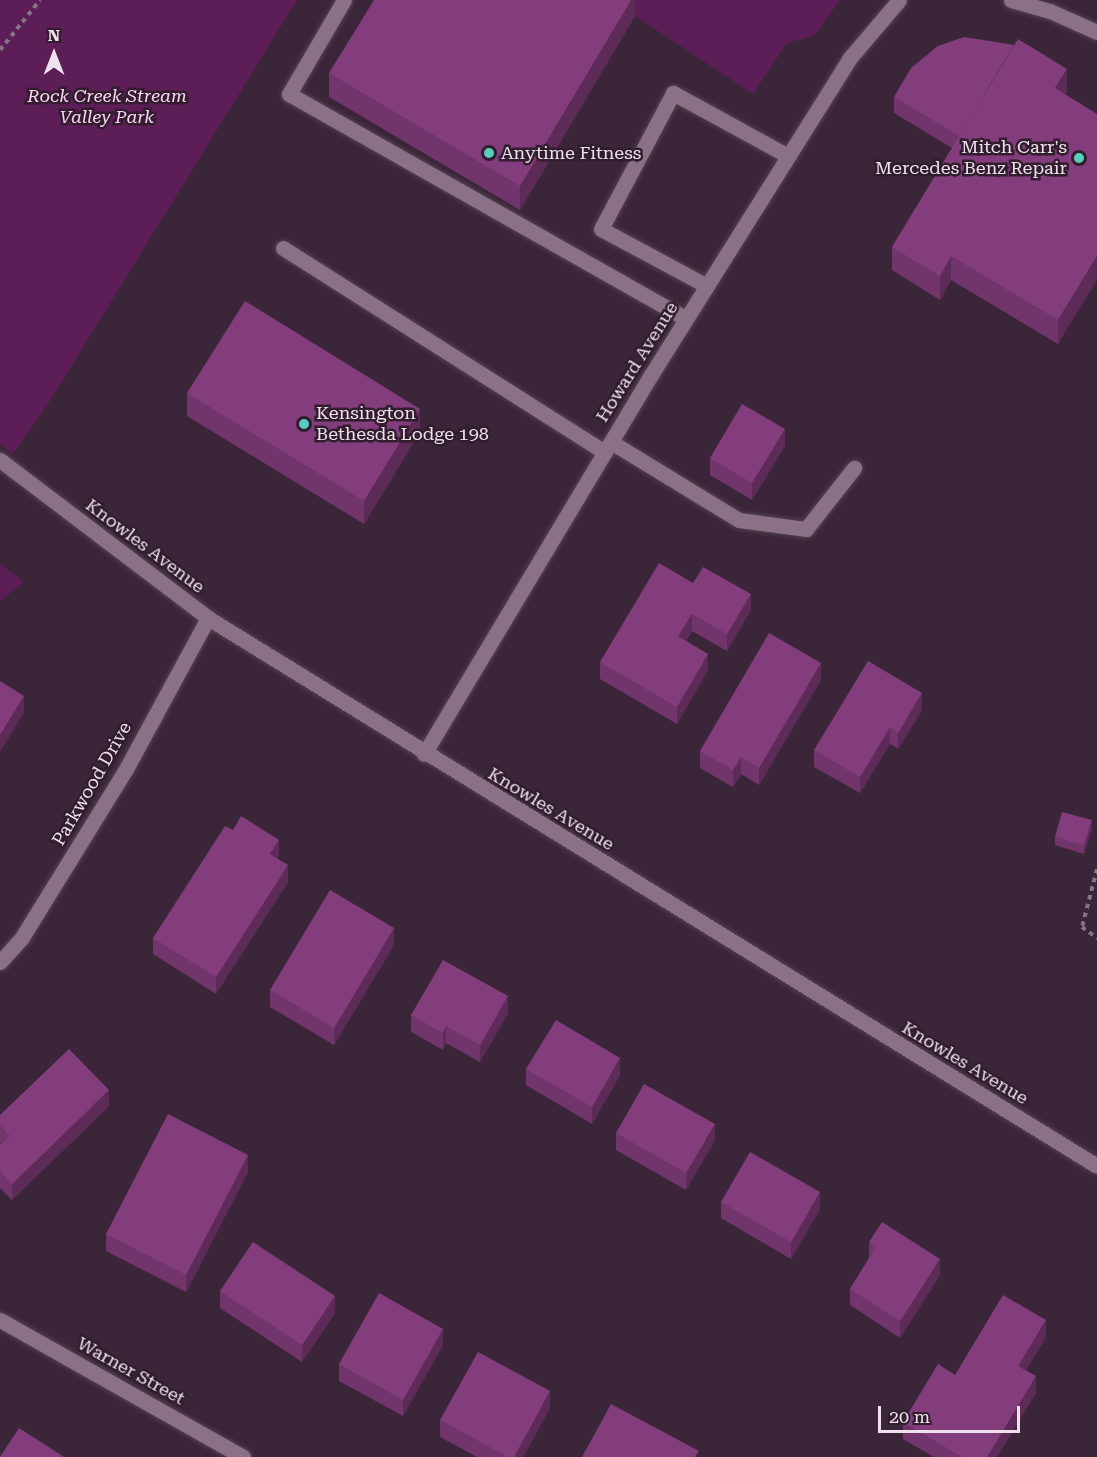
<!DOCTYPE html>
<html>
<head>
<meta charset="utf-8">
<style>
  body { margin:0 }
  #map { position:relative; width:1097px; height:1457px; overflow:hidden; background:#3b2639; font-family:"Roboto Serif",serif }
  div>[style] { position:absolute }
  .green>* { inset:0; background:#5d1e57 }
  .path>* { height:4px; margin-top:-2px; transform-origin:0; background:repeating-linear-gradient(90deg,#877584 0 4.5px,transparent 0 9px) }
  .roads { filter:drop-shadow(0 0 2px #534251) drop-shadow(0 0 2px #534251) }
  .lane>* { height:15px; margin:-7.5px; padding:0 7.5px; transform-origin:7.5px; border-radius:7.5px; background:#8a7186 }
  .street>* { height:15px; margin:-7.5px; padding:0 7.5px; transform-origin:7.5px; border-radius:7.5px; background:#8a7186 }
  .secondary>* { height:15px; margin:-7.5px; padding:0 7.5px; transform-origin:7.5px; border-radius:7.5px; background:#8a7186 }
  .wall>* { inset:0; background:#71346b }
  .shaded-wall>* { inset:0; background:#5c2b57 }
  .building>* { inset:0; background:#833d7c }
  .dots>* { width:16px; height:16px; translate:-50% -50%; box-sizing:border-box; border:3px solid #311d2e; border-radius:50% }
  span { translate:-50% -50%; white-space:nowrap; text-align:center; line-height:1.15; -webkit-text-stroke:5px #311d2e; paint-order:stroke }
  .park-label { font-size:18px; color:#fdd5f7; font-style:italic }
  .poi-label { font-size:18px; color:#f0e2ed }
  .right { translate:-100% -50%; text-align:right }
  .left { translate:0 -50%; text-align:left }
  .street-label { font-size:18px; color:#f0e2ed }
  .north { position:absolute; left:24px; top:24px; width:60px; height:60px; -webkit-text-stroke:4px #311d2e; paint-order:stroke; rotate:0deg; font-size:16px; font-weight:700; line-height:24px; text-align:center; color:#f0e2ed }
  .north::after { content:''; display:block; margin:auto; width:21px; height:27px; background:#f0e2ed; clip-path:polygon(50% 0,100% 100%,50% 72%,0 100%) }
  .scale { position:absolute; left:878px; top:1406px; width:142px; height:27px; box-sizing:border-box; border:3px solid #f0e2ed; border-top:0; padding-left:8px; font-size:18px; line-height:21px; white-space:nowrap; color:#f0e2ed; -webkit-text-stroke:4px #311d2e; paint-order:stroke }
</style>
</head>
<body>
<div id="map">
  <div class="green">
    <div style="clip-path:polygon(0 0,297px 0,48px 404px,13px 454px,0 444px)"></div>
    <div style="clip-path:polygon(611px 0,840px 0,815px 35px,787px 43px,753px 94px)"></div>
    <div style="clip-path:polygon(0 564px,24px 582px,0 601px)"></div>
  </div>
  <div class="path">
    <div style="left:0;top:50px;width:64px;rotate:-51.3deg"></div>
    <div style="left:1097px;top:869px;width:60px;rotate:104.5deg"></div>
    <div style="left:1082px;top:927px;width:19px;rotate:36deg"></div>
  </div>
  <div class="roads">
    <div class="lane">
      <div style="left:344px;top:0;width:109px;rotate:120.3deg"></div>
      <div style="left:289px;top:94px;width:456px;rotate:29.5deg"></div>
      <div style="left:283px;top:248px;width:381px;rotate:32.4deg"></div>
      <div style="left:707px;top:286px;width:120px;rotate:-151.7deg"></div>
      <div style="left:601px;top:229px;width:154px;rotate:-62.1deg"></div>
      <div style="left:673px;top:93px;width:131px;rotate:28.7deg"></div>
      <div style="left:611px;top:442px;width:150px;rotate:31.4deg"></div>
      <div style="left:739px;top:520px;width:68px;rotate:7.7deg"></div>
      <div style="left:806px;top:529px;width:78px;rotate:-51.8deg"></div>
    </div>
    <div class="street">
      <div style="left:1011px;top:0;width:41px;rotate:15.8deg"></div>
      <div style="left:1050px;top:11px;width:51px;rotate:24.1deg"></div>
      <div style="left:424px;top:754px;width:442px;rotate:-59.1deg"></div>
      <div style="left:651px;top:375px;width:373px;rotate:-57.9deg"></div>
      <div style="left:849px;top:59px;width:77px;rotate:-49.7deg"></div>
      <div style="left:0;top:962px;width:31px;rotate:-48deg"></div>
      <div style="left:21px;top:939px;width:200px;rotate:-58.3deg"></div>
      <div style="left:126px;top:769px;width:172px;rotate:-61.5deg"></div>
      <div style="left:0;top:1320px;width:279px;rotate:29.4deg"></div>
    </div>
    <div class="secondary">
      <div style="left:0;top:460px;width:261px;rotate:37.2deg"></div>
      <div style="left:208px;top:618px;width:1044px;rotate:31.65deg"></div>
    </div>
  </div>
  <div class="wall">
    <div style="clip-path:polygon(635px 0,635px 16px,520px 210px,329px 97px,329px 73px)"></div>
    <div style="clip-path:polygon(1067px 92px,1065px 95px,1058px 344px,951px 280px,940px 300px,892px 270px,892px 247px,952px 148px,894px 113px,894px 97px)"></div>
    <div style="clip-path:polygon(187px 393px,420px 432px,364px 524px,187px 416px)"></div>
    <div style="clip-path:polygon(785px 446px,752px 500px,710px 475px,710px 458px)"></div>
    <div style="clip-path:polygon(693px 583px,751px 610px,727px 651px,692px 631px,686px 641px,708px 670px,677px 724px,600px 679px,600px 662px)"></div>
    <div style="clip-path:polygon(821px 680px,759px 785px,741px 774px,733px 787px,700px 768px,700px 751px)"></div>
    <div style="clip-path:polygon(922px 710px,898px 749px,890px 744px,860px 793px,814px 767px,814px 750px)"></div>
    <div style="clip-path:polygon(1092px 829px,1084px 854px,1055px 845px,1055px 837px)"></div>
    <div style="clip-path:polygon(279px 856px,277px 859px,288px 882px,216px 994px,153px 954px,153px 938px)"></div>
    <div style="clip-path:polygon(394px 945px,334px 1045px,270px 1007px,270px 990px)"></div>
    <div style="clip-path:polygon(508px 1013px,480px 1062px,446px 1043px,443px 1050px,411px 1032px,411px 1015px)"></div>
    <div style="clip-path:polygon(526px 1069px,620px 1075px,592px 1124px,526px 1085px)"></div>
    <div style="clip-path:polygon(109px 1106px,12px 1200px,0 1188px,0 1145px,1px 1144px,0 1142px,0 1115px)"></div>
    <div style="clip-path:polygon(616px 1133px,715px 1140px,686px 1190px,616px 1150px)"></div>
    <div style="clip-path:polygon(248px 1172px,186px 1292px,106px 1251px,106px 1234px)"></div>
    <div style="clip-path:polygon(721px 1202px,820px 1209px,791px 1259px,721px 1218px)"></div>
    <div style="clip-path:polygon(869px 1242px,940px 1275px,900px 1338px,850px 1305px,850px 1289px,869px 1258px)"></div>
    <div style="clip-path:polygon(220px 1291px,335px 1313px,302px 1362px,220px 1308px)"></div>
    <div style="clip-path:polygon(1046px 1337px,1026px 1370px,1036px 1393px,997px 1457px,934px 1457px,903px 1439px,903px 1422px,955px 1375px)"></div>
    <div style="clip-path:polygon(443px 1345px,403px 1416px,339px 1381px,339px 1364px)"></div>
    <div style="clip-path:polygon(550px 1408px,523px 1457px,477px 1457px,440px 1437px,440px 1420px)"></div>
  </div>
  <div class="shaded-wall">
    <div style="clip-path:polygon(631px 0,635px 0,635px 16px,520px 210px,520px 186px)"></div>
    <div style="clip-path:polygon(1067px 69px,1067px 92px,1055px 112px,1055px 88px)"></div>
    <div style="clip-path:polygon(951px 256px,951px 280px,940px 300px,940px 276px)"></div>
    <div style="clip-path:polygon(1097px 256px,1097px 280px,1058px 344px,1058px 320px)"></div>
    <div style="clip-path:polygon(420px 409px,420px 432px,364px 524px,364px 501px)"></div>
    <div style="clip-path:polygon(785px 429px,785px 446px,752px 500px,752px 483px)"></div>
    <div style="clip-path:polygon(751px 594px,751px 610px,727px 651px,727px 634px)"></div>
    <div style="clip-path:polygon(692px 614px,692px 631px,678px 653px,678px 636px)"></div>
    <div style="clip-path:polygon(708px 654px,708px 670px,677px 724px,677px 707px)"></div>
    <div style="clip-path:polygon(821px 663px,821px 680px,759px 785px,759px 768px)"></div>
    <div style="clip-path:polygon(922px 693px,922px 710px,898px 749px,898px 733px)"></div>
    <div style="clip-path:polygon(24px 696px,24px 713px,0 752px,0 735px)"></div>
    <div style="clip-path:polygon(890px 727px,890px 744px,860px 793px,860px 777px)"></div>
    <div style="clip-path:polygon(741px 757px,741px 774px,733px 787px,733px 770px)"></div>
    <div style="clip-path:polygon(1092px 820px,1092px 829px,1084px 854px,1084px 845px)"></div>
    <div style="clip-path:polygon(279px 840px,279px 856px,270px 871px,270px 854px)"></div>
    <div style="clip-path:polygon(288px 865px,288px 882px,216px 994px,216px 977px)"></div>
    <div style="clip-path:polygon(394px 928px,394px 945px,334px 1045px,334px 1028px)"></div>
    <div style="clip-path:polygon(508px 996px,508px 1013px,480px 1062px,480px 1045px)"></div>
    <div style="clip-path:polygon(446px 1026px,446px 1043px,443px 1050px,443px 1033px)"></div>
    <div style="clip-path:polygon(620px 1058px,620px 1075px,592px 1124px,592px 1107px)"></div>
    <div style="clip-path:polygon(109px 1090px,109px 1106px,12px 1200px,12px 1184px)"></div>
    <div style="clip-path:polygon(715px 1124px,715px 1140px,686px 1190px,686px 1173px)"></div>
    <div style="clip-path:polygon(248px 1155px,248px 1172px,186px 1292px,186px 1275px)"></div>
    <div style="clip-path:polygon(820px 1192px,820px 1209px,791px 1259px,791px 1242px)"></div>
    <div style="clip-path:polygon(940px 1259px,940px 1275px,900px 1338px,900px 1321px)"></div>
    <div style="clip-path:polygon(335px 1296px,335px 1313px,302px 1362px,302px 1345px)"></div>
    <div style="clip-path:polygon(1046px 1320px,1046px 1337px,1018px 1383px,1018px 1366px)"></div>
    <div style="clip-path:polygon(443px 1329px,443px 1345px,403px 1416px,403px 1400px)"></div>
    <div style="clip-path:polygon(1036px 1376px,1036px 1393px,997px 1457px,987px 1457px)"></div>
    <div style="clip-path:polygon(550px 1391px,550px 1408px,523px 1457px,514px 1457px)"></div>
  </div>
  <div class="building">
    <div style="clip-path:polygon(374px 0,631px 0,520px 186px,329px 73px)"></div>
    <div style="clip-path:polygon(964px 37px,1014px 45px,959px 136px,894px 97px,911px 68px,938px 46px)"></div>
    <div style="clip-path:polygon(1018px 39px,1067px 69px,1055px 88px,1097px 114px,1097px 256px,1058px 320px,951px 256px,940px 276px,892px 247px)"></div>
    <div style="clip-path:polygon(245px 301px,420px 409px,364px 501px,187px 393px)"></div>
    <div style="clip-path:polygon(742px 404px,785px 429px,752px 483px,710px 458px)"></div>
    <div style="clip-path:polygon(659px 563px,693px 583px,703px 567px,751px 594px,727px 634px,692px 614px,678px 636px,708px 654px,677px 707px,600px 662px)"></div>
    <div style="clip-path:polygon(769px 633px,821px 663px,759px 768px,741px 757px,733px 770px,700px 751px)"></div>
    <div style="clip-path:polygon(868px 661px,922px 693px,898px 733px,890px 727px,860px 777px,814px 750px)"></div>
    <div style="clip-path:polygon(0 681px,24px 696px,0 735px)"></div>
    <div style="clip-path:polygon(1062px 812px,1092px 820px,1084px 845px,1055px 837px)"></div>
    <div style="clip-path:polygon(241px 816px,279px 840px,270px 854px,288px 865px,216px 977px,153px 938px,225px 826px,233px 830px)"></div>
    <div style="clip-path:polygon(330px 890px,394px 928px,334px 1028px,270px 990px)"></div>
    <div style="clip-path:polygon(443px 960px,508px 996px,480px 1045px,446px 1026px,443px 1033px,411px 1015px)"></div>
    <div style="clip-path:polygon(556px 1020px,620px 1058px,592px 1107px,526px 1069px)"></div>
    <div style="clip-path:polygon(69px 1049px,109px 1090px,12px 1184px,0 1171px,0 1145px,10px 1136px,0 1125px,0 1115px)"></div>
    <div style="clip-path:polygon(644px 1084px,715px 1124px,686px 1173px,616px 1133px)"></div>
    <div style="clip-path:polygon(168px 1114px,248px 1155px,186px 1275px,106px 1234px)"></div>
    <div style="clip-path:polygon(750px 1152px,820px 1192px,791px 1242px,721px 1202px)"></div>
    <div style="clip-path:polygon(882px 1222px,940px 1259px,900px 1321px,850px 1289px,876px 1247px,869px 1242px)"></div>
    <div style="clip-path:polygon(253px 1242px,335px 1296px,302px 1345px,220px 1291px)"></div>
    <div style="clip-path:polygon(379px 1293px,443px 1329px,403px 1400px,339px 1364px)"></div>
    <div style="clip-path:polygon(1003px 1295px,1046px 1320px,1018px 1366px,1036px 1376px,987px 1457px,962px 1457px,903px 1422px,938px 1364px,955px 1375px)"></div>
    <div style="clip-path:polygon(478px 1352px,550px 1391px,514px 1457px,508px 1457px,440px 1420px)"></div>
    <div style="clip-path:polygon(611px 1404px,699px 1451px,695px 1457px,582px 1457px)"></div>
    <div style="clip-path:polygon(19px 1428px,64px 1457px,0 1457px)"></div>
  </div>
  <div class="dots">
    <div style="left:489px;top:153px;background:#5acebd"></div>
    <div style="left:1079px;top:158px;background:#5acebd"></div>
    <div style="left:304px;top:424px;background:#5acebd"></div>
  </div>
  <div class="park-label">
    <span style="left:107px;top:107px">Rock Creek Stream<br>Valley Park</span>
  </div>
  <div class="poi-label">
    <span class="right" style="left:1067px;top:158px">Mitch Carr's<br>Mercedes Benz Repair</span>
    <span class="left" style="left:501px;top:153px">Anytime Fitness</span>
    <span class="left" style="left:316px;top:424px">Kensington<br>Bethesda Lodge 198</span>
  </div>
  <div class="street-label">
    <span style="left:637px;top:362px;rotate:-58deg">Howard Avenue</span>
    <span style="left:145px;top:546px;rotate:37deg">Knowles Avenue</span>
    <span style="left:92px;top:784px;rotate:-60deg">Parkwood Drive</span>
    <span style="left:551px;top:809px;rotate:31deg">Knowles Avenue</span>
    <span style="left:965px;top:1063px;rotate:31deg">Knowles Avenue</span>
    <span style="left:131px;top:1371px;rotate:29deg">Warner Street</span>
  </div>
  <div class="north">N</div>
  <div class="scale">20 m</div>
</div>
</body>
</html>
